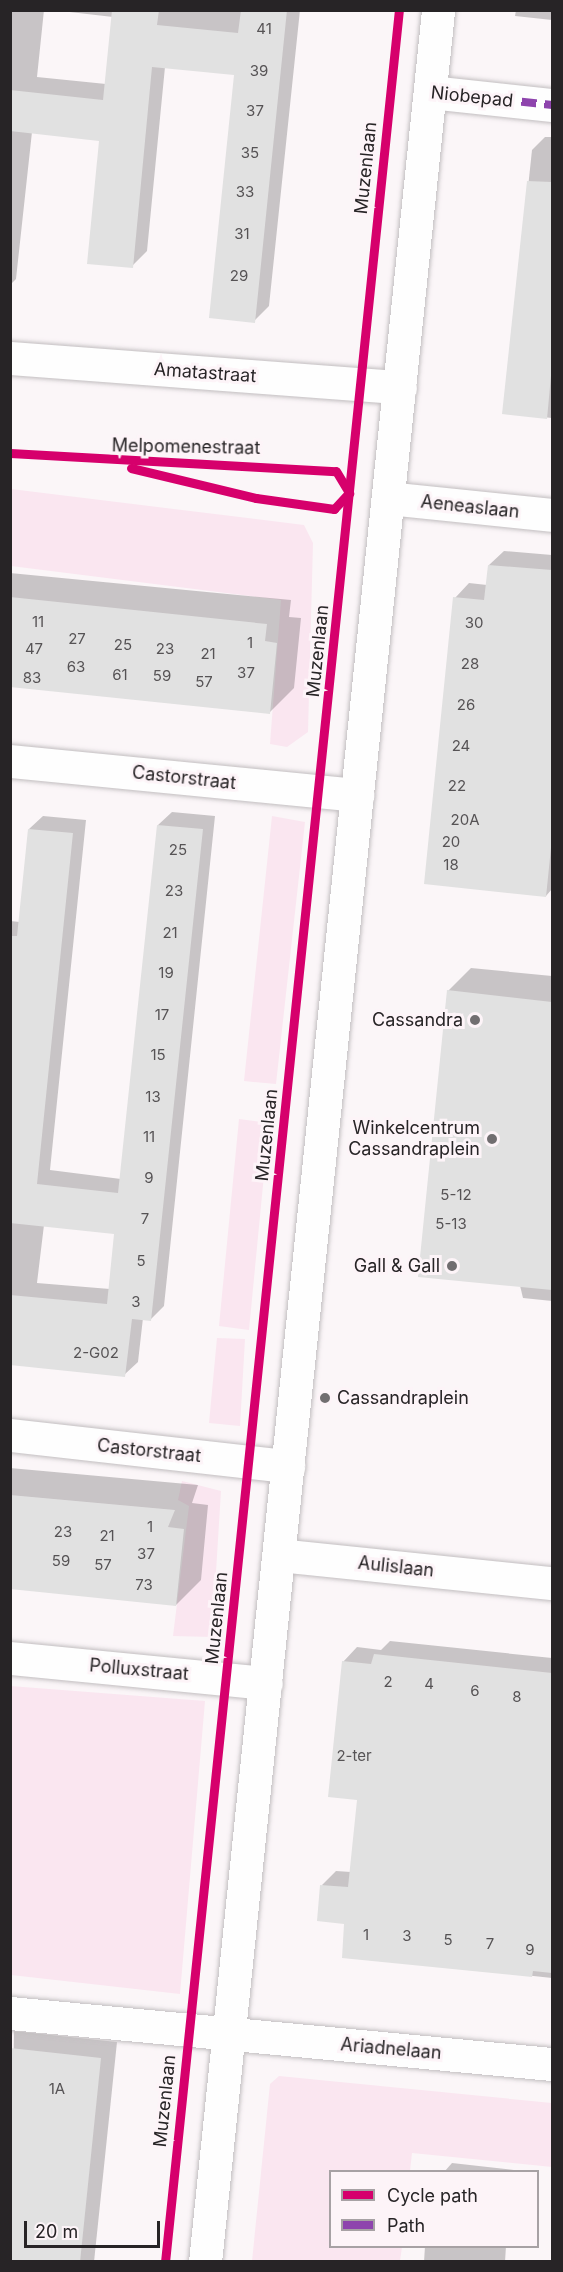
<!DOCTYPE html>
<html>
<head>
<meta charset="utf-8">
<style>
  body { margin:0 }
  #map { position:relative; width:563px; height:2272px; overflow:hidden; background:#fbf6f8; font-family:Inter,sans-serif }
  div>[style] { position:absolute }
  .green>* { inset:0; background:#fae6f0 }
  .shadow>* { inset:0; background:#0003 }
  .building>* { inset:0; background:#e1e1e1 }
  .roads { filter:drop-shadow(0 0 2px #c2bec0) drop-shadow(0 0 2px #c2bec0) }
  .minor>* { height:33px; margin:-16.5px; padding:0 16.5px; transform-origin:16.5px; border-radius:16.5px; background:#fefefe }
  .tertiary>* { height:33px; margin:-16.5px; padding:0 16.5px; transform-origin:16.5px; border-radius:16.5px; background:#fefefe }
  .quiet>* { height:8px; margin-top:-4px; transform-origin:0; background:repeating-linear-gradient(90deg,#8e44ad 0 15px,transparent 0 23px) }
  .cycleway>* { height:9px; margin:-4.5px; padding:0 4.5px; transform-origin:4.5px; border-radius:4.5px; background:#d6006c }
  .dots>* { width:16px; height:16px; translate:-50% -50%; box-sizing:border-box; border:3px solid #fdf4f8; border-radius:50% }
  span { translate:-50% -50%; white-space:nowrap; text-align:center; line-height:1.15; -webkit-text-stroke:6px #fdf4f8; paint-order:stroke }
  .number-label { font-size:15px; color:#565355 }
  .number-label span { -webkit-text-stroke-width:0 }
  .street-label { font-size:18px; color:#272426 }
  .poi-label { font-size:18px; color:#272426 }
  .right { translate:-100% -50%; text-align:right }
  .left { translate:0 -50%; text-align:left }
  .frame { position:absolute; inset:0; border:12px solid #272426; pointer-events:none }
  .legend { position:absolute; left:329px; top:2170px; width:210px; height:78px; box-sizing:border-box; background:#fdf4f8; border:2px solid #a7a1a4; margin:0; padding:8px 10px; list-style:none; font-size:18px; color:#272426 }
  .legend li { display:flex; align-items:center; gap:12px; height:30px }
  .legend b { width:30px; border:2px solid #a7a1a4 }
  .scale { position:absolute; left:24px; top:2221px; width:136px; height:27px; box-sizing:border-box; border:3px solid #272426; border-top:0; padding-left:8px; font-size:18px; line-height:21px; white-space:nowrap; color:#272426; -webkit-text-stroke:4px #fdf4f8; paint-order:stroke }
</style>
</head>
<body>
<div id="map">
  <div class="green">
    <div style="clip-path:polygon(11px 489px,304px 525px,313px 543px,308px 732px,287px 747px,270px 744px,281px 600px,11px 566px)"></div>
    <div style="clip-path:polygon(272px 816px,305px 822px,276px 1084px,244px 1081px)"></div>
    <div style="clip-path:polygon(239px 1119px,269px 1123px,249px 1330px,219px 1326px)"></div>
    <div style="clip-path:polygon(217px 1338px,245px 1339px,240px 1426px,209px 1423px)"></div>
    <div style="clip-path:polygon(182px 1481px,221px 1491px,212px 1637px,173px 1636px,189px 1506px,178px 1500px)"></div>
    <div style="clip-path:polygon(10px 1686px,205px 1701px,180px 1994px,11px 1975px)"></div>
    <div style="clip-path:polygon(279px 2076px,552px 2103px,552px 2167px,412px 2153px,410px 2171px,330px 2172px,330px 2246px,402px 2247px,400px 2261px,252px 2261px,270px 2084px)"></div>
  </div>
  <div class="shadow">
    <div style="clip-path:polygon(10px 10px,44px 10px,37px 77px,106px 84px,113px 17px,52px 10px,300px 10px,269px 306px,254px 321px,236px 73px,165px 67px,147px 251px,132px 266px,101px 140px,32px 132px,16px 279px,10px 285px)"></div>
    <div style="clip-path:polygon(516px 10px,552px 10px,552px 20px,515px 16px)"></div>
    <div style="clip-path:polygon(545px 137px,552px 137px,552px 418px,504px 413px,532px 150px)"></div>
    <div style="clip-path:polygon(504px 551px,552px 555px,552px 889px,546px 896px,455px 598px,469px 583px,487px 585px,489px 565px)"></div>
    <div style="clip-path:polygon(10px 573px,291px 600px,289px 617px,301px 618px,294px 688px,269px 713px,10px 686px)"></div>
    <div style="clip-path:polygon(evenodd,172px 812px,215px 816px,164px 1306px,151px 1319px,143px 1318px,138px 1362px,124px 1375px,10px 1363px,10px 921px,20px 922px,29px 829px,43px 816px,86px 820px,50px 1170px,121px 1179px,158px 825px,172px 812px,44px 1225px,115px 1232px,110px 1289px,37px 1283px,44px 1225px)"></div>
    <div style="clip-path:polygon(471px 968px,552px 976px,552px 1301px,523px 1298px,448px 991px)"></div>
    <div style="clip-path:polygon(10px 1468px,198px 1485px,192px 1503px,208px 1505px,201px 1580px,176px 1605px,10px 1588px)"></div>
    <div style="clip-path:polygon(390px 1641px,552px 1658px,552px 1978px,344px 1956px,346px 1922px,322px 1885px,336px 1871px,351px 1872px,358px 1799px,343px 1662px,357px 1647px,381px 1650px)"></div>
    <div style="clip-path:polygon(14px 2031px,117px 2042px,94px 2262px,10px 2262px)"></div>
    <div style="clip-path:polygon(452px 2163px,514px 2170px,514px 2172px,444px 2172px)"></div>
    <div style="clip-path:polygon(425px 2246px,506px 2246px,505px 2262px,424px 2262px)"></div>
  </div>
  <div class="building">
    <div style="clip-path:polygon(112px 10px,159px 10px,157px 25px,238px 33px,241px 10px,287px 10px,255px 323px,209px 318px,234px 75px,152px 67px,133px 268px,87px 264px,99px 141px,10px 131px,10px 90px,103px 100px)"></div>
    <div style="clip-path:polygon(527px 181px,552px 182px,552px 365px,547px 419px,502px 414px)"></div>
    <div style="clip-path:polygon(488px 565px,552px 570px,552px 838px,546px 897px,424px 884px,453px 597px,484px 600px)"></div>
    <div style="clip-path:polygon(10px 597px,267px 624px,265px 641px,277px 643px,270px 714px,10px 687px)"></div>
    <div style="clip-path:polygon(157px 825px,203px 829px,151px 1321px,132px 1319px,125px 1377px,10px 1365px,10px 1295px,107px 1304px,114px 1234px,10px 1223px,10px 936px,17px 936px,28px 829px,73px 833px,37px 1184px,118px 1193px)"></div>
    <div style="clip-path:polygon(447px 990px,552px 1002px,552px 1290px,418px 1277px)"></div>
    <div style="clip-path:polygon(10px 1495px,175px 1510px,168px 1527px,184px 1529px,176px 1606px,10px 1589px)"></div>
    <div style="clip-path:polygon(374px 1654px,552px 1673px,552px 1973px,533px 1971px,532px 1977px,342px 1958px,344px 1924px,317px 1921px,320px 1885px,348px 1887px,357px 1800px,328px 1797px,342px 1661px,371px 1664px)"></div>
    <div style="clip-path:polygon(10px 2048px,101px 2058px,80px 2262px,10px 2262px)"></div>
  </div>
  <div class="roads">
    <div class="minor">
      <div style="left:430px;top:92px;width:123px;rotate:6.1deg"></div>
      <div style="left:10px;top:358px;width:391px;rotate:4.3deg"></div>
      <div style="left:388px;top:498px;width:165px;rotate:5.9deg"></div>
      <div style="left:10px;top:761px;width:349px;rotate:5.6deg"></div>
      <div style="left:10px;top:1435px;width:280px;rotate:6.4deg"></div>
      <div style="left:279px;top:1555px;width:274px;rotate:5.9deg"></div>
      <div style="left:10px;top:1658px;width:257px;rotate:5.6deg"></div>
      <div style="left:10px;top:2013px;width:544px;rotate:5.38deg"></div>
    </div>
    <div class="tertiary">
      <div style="left:205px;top:2262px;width:2264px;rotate:-84.09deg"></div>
    </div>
  </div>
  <div class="quiet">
    <div style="left:430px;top:92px;width:123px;rotate:6.1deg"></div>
  </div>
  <div class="cycleway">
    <div style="left:10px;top:453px;width:326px;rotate:3.2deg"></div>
    <div style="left:336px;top:471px;width:26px;rotate:59deg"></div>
    <div style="left:131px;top:468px;width:129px;rotate:13.5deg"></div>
    <div style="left:256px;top:498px;width:79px;rotate:8deg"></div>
    <div style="left:334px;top:509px;width:22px;rotate:-47deg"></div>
    <div style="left:165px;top:2262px;width:2264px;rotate:-84.07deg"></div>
  </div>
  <div class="dots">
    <div style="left:475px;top:1020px;background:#716e70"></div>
    <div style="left:492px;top:1139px;background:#716e70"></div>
    <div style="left:452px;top:1266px;background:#716e70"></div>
    <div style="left:325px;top:1398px;background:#716e70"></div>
  </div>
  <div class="number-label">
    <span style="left:264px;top:29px">41</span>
    <span style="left:259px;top:71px">39</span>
    <span style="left:255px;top:111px">37</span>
    <span style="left:250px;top:153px">35</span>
    <span style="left:245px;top:192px">33</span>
    <span style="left:242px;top:234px">31</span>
    <span style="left:239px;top:276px">29</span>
    <span style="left:38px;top:622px">11</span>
    <span style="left:474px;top:623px">30</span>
    <span style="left:77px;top:639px">27</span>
    <span style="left:250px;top:643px">1</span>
    <span style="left:123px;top:645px">25</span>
    <span style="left:34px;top:649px">47</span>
    <span style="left:165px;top:649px">23</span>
    <span style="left:208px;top:654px">21</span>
    <span style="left:470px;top:664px">28</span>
    <span style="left:76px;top:667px">63</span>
    <span style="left:246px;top:673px">37</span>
    <span style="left:120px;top:675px">61</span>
    <span style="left:162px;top:676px">59</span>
    <span style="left:32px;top:678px">83</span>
    <span style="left:204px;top:682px">57</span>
    <span style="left:466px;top:705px">26</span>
    <span style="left:461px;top:746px">24</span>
    <span style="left:457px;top:786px">22</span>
    <span style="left:465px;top:820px">20A</span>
    <span style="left:451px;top:842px">20</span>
    <span style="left:178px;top:850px">25</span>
    <span style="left:451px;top:865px">18</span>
    <span style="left:174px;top:891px">23</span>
    <span style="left:170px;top:933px">21</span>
    <span style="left:166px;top:973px">19</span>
    <span style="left:162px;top:1015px">17</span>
    <span style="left:158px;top:1055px">15</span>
    <span style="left:153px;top:1097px">13</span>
    <span style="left:149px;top:1137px">11</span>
    <span style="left:149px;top:1178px">9</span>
    <span style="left:456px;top:1195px">5-12</span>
    <span style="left:145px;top:1219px">7</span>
    <span style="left:451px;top:1224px">5-13</span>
    <span style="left:141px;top:1261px">5</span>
    <span style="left:136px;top:1302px">3</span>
    <span style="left:96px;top:1353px">2-G02</span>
    <span style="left:150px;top:1527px">1</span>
    <span style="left:63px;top:1532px">23</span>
    <span style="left:107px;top:1536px">21</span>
    <span style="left:146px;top:1554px">37</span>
    <span style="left:61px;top:1561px">59</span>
    <span style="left:103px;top:1565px">57</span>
    <span style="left:144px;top:1585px">73</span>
    <span style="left:388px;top:1682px">2</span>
    <span style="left:429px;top:1684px">4</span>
    <span style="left:475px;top:1691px">6</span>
    <span style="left:517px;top:1697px">8</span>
    <span style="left:354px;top:1756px">2-ter</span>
    <span style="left:366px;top:1935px">1</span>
    <span style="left:407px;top:1936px">3</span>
    <span style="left:448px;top:1940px">5</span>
    <span style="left:490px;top:1944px">7</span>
    <span style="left:530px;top:1950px">9</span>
    <span style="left:57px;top:2089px">1A</span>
  </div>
  <div class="street-label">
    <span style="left:472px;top:97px;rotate:6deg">Niobepad</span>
    <span style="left:366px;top:168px;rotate:-84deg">Muzenlaan</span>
    <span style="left:205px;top:373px;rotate:4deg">Amatastraat</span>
    <span style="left:186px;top:447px;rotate:1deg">Melpomenestraat</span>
    <span style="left:470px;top:507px;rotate:6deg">Aeneaslaan</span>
    <span style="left:318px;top:651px;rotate:-84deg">Muzenlaan</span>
    <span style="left:184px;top:778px;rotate:6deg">Castorstraat</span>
    <span style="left:267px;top:1135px;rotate:-84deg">Muzenlaan</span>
    <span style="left:149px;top:1451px;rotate:6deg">Castorstraat</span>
    <span style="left:396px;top:1567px;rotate:6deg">Aulislaan</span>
    <span style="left:217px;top:1618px;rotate:-84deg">Muzenlaan</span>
    <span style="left:139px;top:1670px;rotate:5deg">Polluxstraat</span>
    <span style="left:391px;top:2049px;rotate:5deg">Ariadnelaan</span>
    <span style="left:165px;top:2101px;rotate:-84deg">Muzenlaan</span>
  </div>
  <div class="poi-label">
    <span class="right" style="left:463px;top:1020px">Cassandra</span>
    <span class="right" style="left:480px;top:1139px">Winkelcentrum<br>Cassandraplein</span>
    <span class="right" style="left:440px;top:1266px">Gall &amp; Gall</span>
    <span class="left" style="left:337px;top:1398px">Cassandraplein</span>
  </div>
  <div class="frame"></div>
  <ul class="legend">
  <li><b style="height:8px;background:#d6006c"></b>Cycle path</li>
  <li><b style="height:8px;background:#8e44ad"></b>Path</li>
  </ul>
  <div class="scale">20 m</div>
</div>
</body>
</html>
